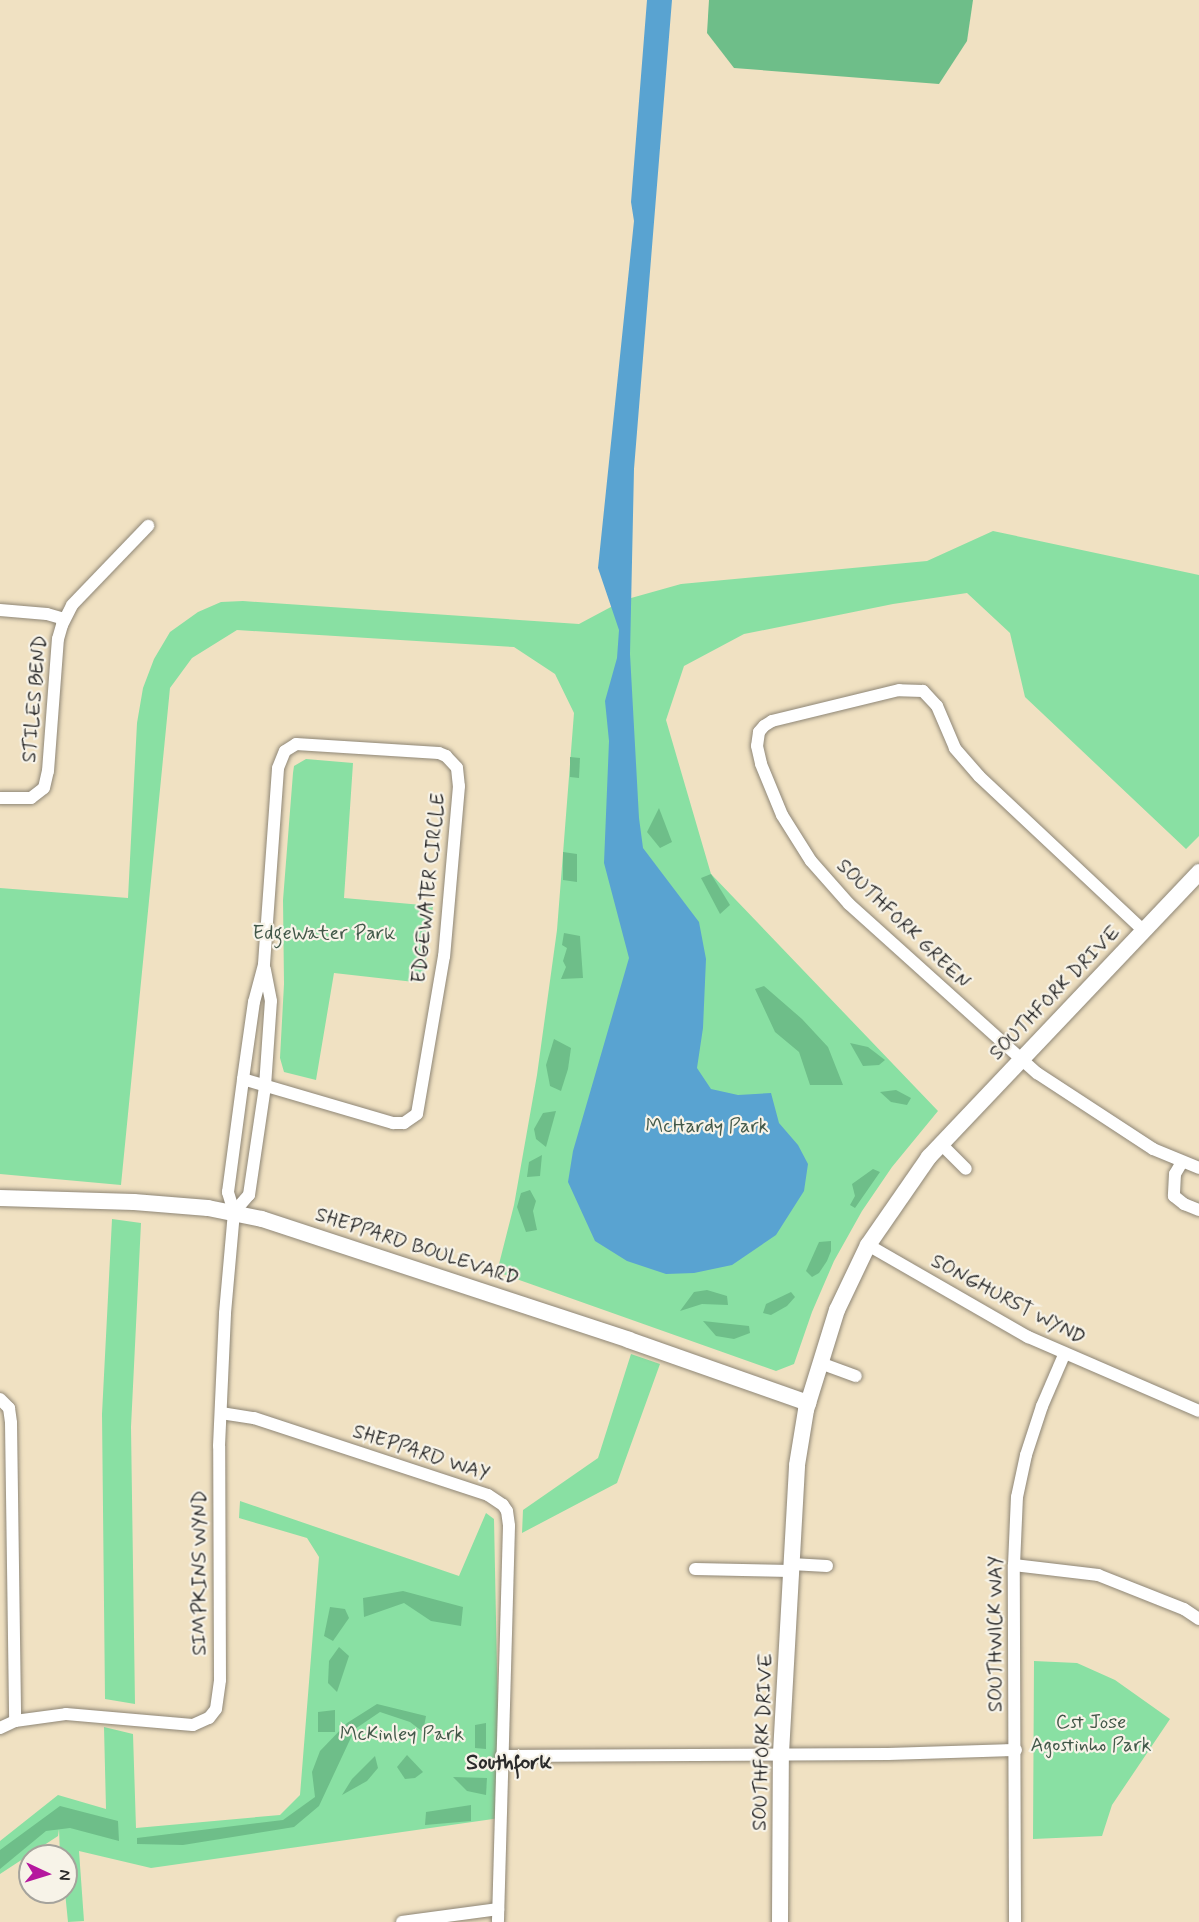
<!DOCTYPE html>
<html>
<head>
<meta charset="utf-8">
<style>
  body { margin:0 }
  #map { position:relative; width:1199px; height:1922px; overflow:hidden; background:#f0e1c2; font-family:Mynerve,sans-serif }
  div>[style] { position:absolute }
  .green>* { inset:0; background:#89e0a3 }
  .forest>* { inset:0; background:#6ebe89 }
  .water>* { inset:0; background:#59a3d1 }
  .roads { filter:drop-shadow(0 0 2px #8e8676) drop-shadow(0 0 2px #8e8676) }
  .street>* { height:12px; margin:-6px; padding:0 6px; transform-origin:6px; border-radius:6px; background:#fff }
  .secondary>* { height:16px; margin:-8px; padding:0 8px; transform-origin:8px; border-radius:8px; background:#fff }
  span { translate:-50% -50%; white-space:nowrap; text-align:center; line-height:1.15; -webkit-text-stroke:4.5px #f7f3e8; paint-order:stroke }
  .street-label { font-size:20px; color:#2b2b2b }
  .park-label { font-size:20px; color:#425849 }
  .quarter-label { font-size:22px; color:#2b2b2b; font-weight:700 }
  .north { position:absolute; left:18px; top:1844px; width:60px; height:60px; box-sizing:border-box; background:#f7f3e8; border:2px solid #a5a39c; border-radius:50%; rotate:94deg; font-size:16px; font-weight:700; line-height:24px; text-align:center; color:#2b2b2b }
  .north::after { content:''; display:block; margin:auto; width:21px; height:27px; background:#b5179e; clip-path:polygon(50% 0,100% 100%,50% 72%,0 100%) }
</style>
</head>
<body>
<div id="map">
  <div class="green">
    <div style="clip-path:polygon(993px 531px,1199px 575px,1199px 836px,1186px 849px,1025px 697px,1010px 633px,967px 593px,893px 604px,744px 634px,684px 666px,666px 720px,711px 874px,938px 1111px,892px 1167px,862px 1211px,834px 1261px,812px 1312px,794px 1364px,776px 1371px,497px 1272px,514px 1205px,537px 1075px,557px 930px,574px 713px,555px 674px,514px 647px,237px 630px,192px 658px,170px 688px,121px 1185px,0 1174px,0 888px,128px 898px,137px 723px,143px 688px,154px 659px,170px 632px,198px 612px,221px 602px,243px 601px,579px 624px,624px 600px,681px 584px,927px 561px)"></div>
    <div style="clip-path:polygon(306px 759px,353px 763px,344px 898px,433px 906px,423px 983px,334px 973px,316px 1080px,284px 1072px,280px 1058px,284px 984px,283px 900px,293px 773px,294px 766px)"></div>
    <div style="clip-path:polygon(112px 1219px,141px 1223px,131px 1427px,135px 1704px,105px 1699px,102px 1414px)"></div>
    <div style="clip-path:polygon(631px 1354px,660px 1364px,617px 1483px,522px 1533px,523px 1510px,598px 1458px)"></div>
    <div style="clip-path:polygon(240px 1501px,459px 1576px,486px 1513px,494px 1519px,500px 1818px,151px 1868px,79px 1851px,84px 1921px,68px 1922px,65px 1892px,66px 1856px,60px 1856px,59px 1829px,58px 1836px,0 1874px,0 1841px,58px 1795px,106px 1809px,104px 1727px,133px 1734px,136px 1828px,280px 1815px,300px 1795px,319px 1557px,307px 1538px,239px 1518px)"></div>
    <div style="clip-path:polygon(1034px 1661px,1077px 1663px,1115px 1680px,1170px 1719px,1112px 1805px,1102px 1836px,1033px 1839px)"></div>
  </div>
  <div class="forest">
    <div style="clip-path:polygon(709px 0,973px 0,967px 41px,939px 84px,734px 68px,707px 33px)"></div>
    <div style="clip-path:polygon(570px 757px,580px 758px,579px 778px,570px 777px)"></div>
    <div style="clip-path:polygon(659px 808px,672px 842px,660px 848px,647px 832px)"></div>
    <div style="clip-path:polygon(563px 852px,577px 854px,577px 882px,563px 880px)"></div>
    <div style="clip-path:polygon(711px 874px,730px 905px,720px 914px,701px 878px)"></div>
    <div style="clip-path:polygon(564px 933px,580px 936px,583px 978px,561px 979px,566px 967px,563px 961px,567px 948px,562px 945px)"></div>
    <div style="clip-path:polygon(764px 986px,802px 1019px,828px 1047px,843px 1085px,810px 1085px,799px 1052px,775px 1032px,755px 989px)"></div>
    <div style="clip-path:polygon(554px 1039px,571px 1048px,568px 1069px,561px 1091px,550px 1086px,546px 1065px)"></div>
    <div style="clip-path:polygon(850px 1043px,868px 1047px,885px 1060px,879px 1065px,863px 1066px)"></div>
    <div style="clip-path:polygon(896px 1090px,911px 1098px,907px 1105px,891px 1102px,880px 1092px)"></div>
    <div style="clip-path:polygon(556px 1111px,546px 1147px,536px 1139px,534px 1129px,543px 1113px)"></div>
    <div style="clip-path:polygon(542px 1155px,540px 1176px,527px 1177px,529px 1162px)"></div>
    <div style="clip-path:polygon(873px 1169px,880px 1172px,855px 1208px,850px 1205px,855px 1196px,852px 1184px)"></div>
    <div style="clip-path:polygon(530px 1190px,536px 1201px,533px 1211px,537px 1230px,526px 1232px,517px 1207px,521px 1193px)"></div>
    <div style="clip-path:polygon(831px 1241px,831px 1251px,827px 1261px,819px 1273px,812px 1277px,806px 1271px,819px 1242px)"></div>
    <div style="clip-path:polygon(707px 1290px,727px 1296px,728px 1305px,702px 1304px,680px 1311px,694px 1292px)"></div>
    <div style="clip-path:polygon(791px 1292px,795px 1297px,787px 1306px,771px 1315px,763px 1313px,766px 1304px)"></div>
    <div style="clip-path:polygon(703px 1321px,749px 1326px,750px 1333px,734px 1339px,716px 1336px)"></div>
    <div style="clip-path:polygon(403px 1591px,463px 1607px,461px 1626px,431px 1621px,404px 1603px,364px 1617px,363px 1598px)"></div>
    <div style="clip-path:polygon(330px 1607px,345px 1609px,349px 1618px,333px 1641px,324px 1636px)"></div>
    <div style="clip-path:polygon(339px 1647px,349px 1656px,337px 1692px,328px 1683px,329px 1661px)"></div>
    <div style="clip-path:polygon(377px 1704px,426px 1716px,423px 1732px,410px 1722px,380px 1712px,355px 1729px,319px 1806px,294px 1827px,183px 1845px,137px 1844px,137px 1838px,283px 1820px,315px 1797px,312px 1772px,320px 1751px,347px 1723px)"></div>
    <div style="clip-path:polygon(335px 1710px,335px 1732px,318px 1732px,318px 1712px)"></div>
    <div style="clip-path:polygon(486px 1723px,486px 1749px,475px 1748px,475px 1725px)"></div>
    <div style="clip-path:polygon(407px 1755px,423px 1772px,415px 1778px,405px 1779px,397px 1767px)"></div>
    <div style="clip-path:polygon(375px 1756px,378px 1768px,367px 1781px,342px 1795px,352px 1779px)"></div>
    <div style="clip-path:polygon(453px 1777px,487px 1778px,486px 1795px,467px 1791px)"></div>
    <div style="clip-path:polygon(471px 1805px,471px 1821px,425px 1825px,426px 1812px)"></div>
    <div style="clip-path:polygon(60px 1806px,118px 1821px,119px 1841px,70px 1828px,46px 1831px,0 1869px,0 1850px)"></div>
  </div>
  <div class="water">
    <div style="clip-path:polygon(647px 0,672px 0,634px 469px,630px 654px,639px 818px,643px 848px,699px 922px,706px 959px,703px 1028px,697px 1068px,711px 1089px,738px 1095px,771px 1093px,779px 1123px,798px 1145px,808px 1164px,804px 1191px,776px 1235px,732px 1265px,694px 1273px,666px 1274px,627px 1261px,595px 1241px,568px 1182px,573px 1151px,629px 958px,604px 863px,609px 741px,605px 701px,617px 658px,619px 630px,598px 568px,634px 221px,631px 202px)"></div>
  </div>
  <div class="roads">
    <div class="street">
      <div style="left:0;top:610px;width:47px;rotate:4.9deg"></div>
      <div style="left:47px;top:614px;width:18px;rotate:16deg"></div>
      <div style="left:0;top:798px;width:31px"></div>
      <div style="left:31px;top:798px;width:16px;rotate:-38deg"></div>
      <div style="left:44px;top:788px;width:17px;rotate:-77deg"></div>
      <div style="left:48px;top:771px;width:132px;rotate:-85.7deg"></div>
      <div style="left:58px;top:639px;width:15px;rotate:-74deg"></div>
      <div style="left:62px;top:625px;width:22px;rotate:-63deg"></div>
      <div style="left:72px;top:605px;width:110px;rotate:-46.1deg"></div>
      <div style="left:1144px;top:931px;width:226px;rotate:-136.8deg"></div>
      <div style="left:979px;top:776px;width:37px;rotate:-131deg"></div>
      <div style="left:955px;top:748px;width:46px;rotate:-113.2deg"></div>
      <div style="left:937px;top:706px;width:21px;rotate:-133deg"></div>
      <div style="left:923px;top:691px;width:24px;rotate:-178deg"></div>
      <div style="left:899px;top:690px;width:131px;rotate:166.3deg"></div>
      <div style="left:772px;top:721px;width:9px;rotate:148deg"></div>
      <div style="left:764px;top:726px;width:8px;rotate:130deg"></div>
      <div style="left:759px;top:732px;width:14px;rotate:98deg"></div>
      <div style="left:757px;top:746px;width:18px;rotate:77deg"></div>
      <div style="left:761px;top:764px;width:55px;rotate:67.6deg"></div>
      <div style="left:782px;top:815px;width:54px;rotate:57.8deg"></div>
      <div style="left:811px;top:861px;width:57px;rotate:48.5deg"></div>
      <div style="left:849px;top:904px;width:253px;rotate:42deg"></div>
      <div style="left:1037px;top:1073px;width:139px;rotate:33.2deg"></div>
      <div style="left:1153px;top:1149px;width:50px;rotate:22.4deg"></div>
      <div style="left:941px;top:1144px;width:35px;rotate:45deg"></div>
      <div style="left:1182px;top:1162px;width:14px;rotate:120deg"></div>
      <div style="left:1175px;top:1174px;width:22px;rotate:93deg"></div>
      <div style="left:1174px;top:1196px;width:13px;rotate:39deg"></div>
      <div style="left:1184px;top:1204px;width:16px;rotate:22deg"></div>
      <div style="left:234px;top:1212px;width:23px;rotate:-49deg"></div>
      <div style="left:249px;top:1195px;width:110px;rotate:-81.6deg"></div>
      <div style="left:265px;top:1086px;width:85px;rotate:-86deg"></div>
      <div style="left:271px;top:1001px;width:33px;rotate:-101deg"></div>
      <div style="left:868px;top:1245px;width:185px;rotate:29.9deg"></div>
      <div style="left:1028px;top:1337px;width:186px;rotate:23.4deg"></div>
      <div style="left:820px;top:1363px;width:38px;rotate:20deg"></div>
      <div style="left:0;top:1399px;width:13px;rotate:45deg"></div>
      <div style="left:9px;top:1408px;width:15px;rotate:82deg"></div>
      <div style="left:11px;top:1423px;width:298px;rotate:89.2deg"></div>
      <div style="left:221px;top:1413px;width:33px;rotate:9deg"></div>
      <div style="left:254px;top:1418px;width:246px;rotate:18.2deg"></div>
      <div style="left:488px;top:1495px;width:18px;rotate:34deg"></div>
      <div style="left:503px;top:1505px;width:7px;rotate:56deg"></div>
      <div style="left:507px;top:1511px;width:15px;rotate:82deg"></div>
      <div style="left:509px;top:1526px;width:396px;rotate:91.6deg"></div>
      <div style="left:791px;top:1564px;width:36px;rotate:3deg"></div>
      <div style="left:1014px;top:1565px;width:85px;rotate:6.8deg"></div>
      <div style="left:1098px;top:1575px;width:92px;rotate:21.6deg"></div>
      <div style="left:1184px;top:1609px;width:18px;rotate:34deg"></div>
      <div style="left:695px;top:1569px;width:95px;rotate:1.2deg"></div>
      <div style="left:0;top:1728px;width:17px;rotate:-25deg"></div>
      <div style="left:15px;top:1721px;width:51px;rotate:-7.8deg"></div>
      <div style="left:66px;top:1714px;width:127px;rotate:5deg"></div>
      <div style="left:193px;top:1725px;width:17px;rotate:-24deg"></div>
      <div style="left:209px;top:1718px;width:11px;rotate:-52deg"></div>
      <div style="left:216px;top:1709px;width:29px;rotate:-82deg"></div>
      <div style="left:220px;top:1680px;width:234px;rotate:-90.2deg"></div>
      <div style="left:219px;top:1446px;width:133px;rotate:-87.4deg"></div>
      <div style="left:225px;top:1313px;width:101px;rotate:-84.9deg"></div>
      <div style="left:234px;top:1212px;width:21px;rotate:-107deg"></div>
      <div style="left:228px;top:1192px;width:114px;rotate:-82.4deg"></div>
      <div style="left:243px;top:1079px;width:78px;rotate:-81.9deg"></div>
      <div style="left:254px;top:1002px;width:39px;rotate:-75deg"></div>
      <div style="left:264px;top:964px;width:196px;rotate:-85.9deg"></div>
      <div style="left:278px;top:768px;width:18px;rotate:-68deg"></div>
      <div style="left:285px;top:751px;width:13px;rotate:-32deg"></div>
      <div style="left:296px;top:744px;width:143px;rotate:3.6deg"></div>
      <div style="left:439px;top:753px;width:8px;rotate:23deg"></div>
      <div style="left:446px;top:756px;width:16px;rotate:47deg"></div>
      <div style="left:457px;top:768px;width:18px;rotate:84deg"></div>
      <div style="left:459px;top:786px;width:171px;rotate:95deg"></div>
      <div style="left:444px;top:956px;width:160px;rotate:99.7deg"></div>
      <div style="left:417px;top:1114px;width:16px;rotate:145deg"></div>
      <div style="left:404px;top:1123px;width:11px;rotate:180deg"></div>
      <div style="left:393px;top:1123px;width:156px;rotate:-163.7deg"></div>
      <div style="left:501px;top:1756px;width:387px;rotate:-0.3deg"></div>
      <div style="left:888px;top:1754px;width:128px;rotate:-1.8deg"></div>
      <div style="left:402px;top:1922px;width:97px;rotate:-7.7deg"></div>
      <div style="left:1015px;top:1922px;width:357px;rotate:-90.2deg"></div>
      <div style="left:1014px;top:1565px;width:68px;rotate:-87.5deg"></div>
      <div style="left:1017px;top:1497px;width:43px;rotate:-77.9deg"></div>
      <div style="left:1026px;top:1455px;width:52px;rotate:-71.9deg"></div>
      <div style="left:1042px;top:1406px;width:56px;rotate:-66.7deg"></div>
    </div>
    <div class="secondary">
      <div style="left:0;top:1198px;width:134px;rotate:1.7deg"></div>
      <div style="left:134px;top:1202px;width:74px;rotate:4.6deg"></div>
      <div style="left:208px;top:1208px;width:55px;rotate:11.5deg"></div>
      <div style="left:262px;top:1219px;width:386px;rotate:18.2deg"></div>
      <div style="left:629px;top:1340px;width:190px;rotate:19.4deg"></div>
      <div style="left:780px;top:1922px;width:169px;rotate:-89.7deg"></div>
      <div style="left:781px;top:1753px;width:288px;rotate:-86.8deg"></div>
      <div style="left:797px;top:1465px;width:56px;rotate:-80.7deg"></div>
      <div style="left:806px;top:1410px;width:105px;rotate:-72.8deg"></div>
      <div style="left:837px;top:1310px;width:72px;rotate:-64.5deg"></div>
      <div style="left:868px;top:1245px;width:107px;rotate:-55.3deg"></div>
      <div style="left:929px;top:1157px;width:393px;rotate:-46.5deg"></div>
    </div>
  </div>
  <div class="street-label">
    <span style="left:35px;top:699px;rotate:-85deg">STILES BEND</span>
    <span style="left:429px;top:888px;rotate:-84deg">EDGEWATER CIRCLE</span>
    <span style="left:903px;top:924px;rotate:44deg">SOUTHFORK GREEN</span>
    <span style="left:1055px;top:993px;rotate:-46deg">SOUTHFORK DRIVE</span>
    <span style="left:417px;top:1247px;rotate:18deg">SHEPPARD BOULEVARD</span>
    <span style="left:1008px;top:1300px;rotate:28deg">SONGHURST WYND</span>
    <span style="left:421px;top:1453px;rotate:18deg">SHEPPARD WAY</span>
    <span style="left:200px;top:1573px;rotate:-90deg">SIMPKINS WYND</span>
    <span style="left:996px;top:1634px;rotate:-90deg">SOUTHWICK WAY</span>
    <span style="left:763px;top:1742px;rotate:-88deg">SOUTHFORK DRIVE</span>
  </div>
  <div class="park-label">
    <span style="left:324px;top:933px">EdgeWater Park</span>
    <span style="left:707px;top:1126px">McHardy Park</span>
    <span style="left:1091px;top:1734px">Cst Jose<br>Agostinho Park</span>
    <span style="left:402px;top:1734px">McKinley Park</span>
  </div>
  <div class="quarter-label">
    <span style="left:509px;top:1764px">Southfork</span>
  </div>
  <div class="north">N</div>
</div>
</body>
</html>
